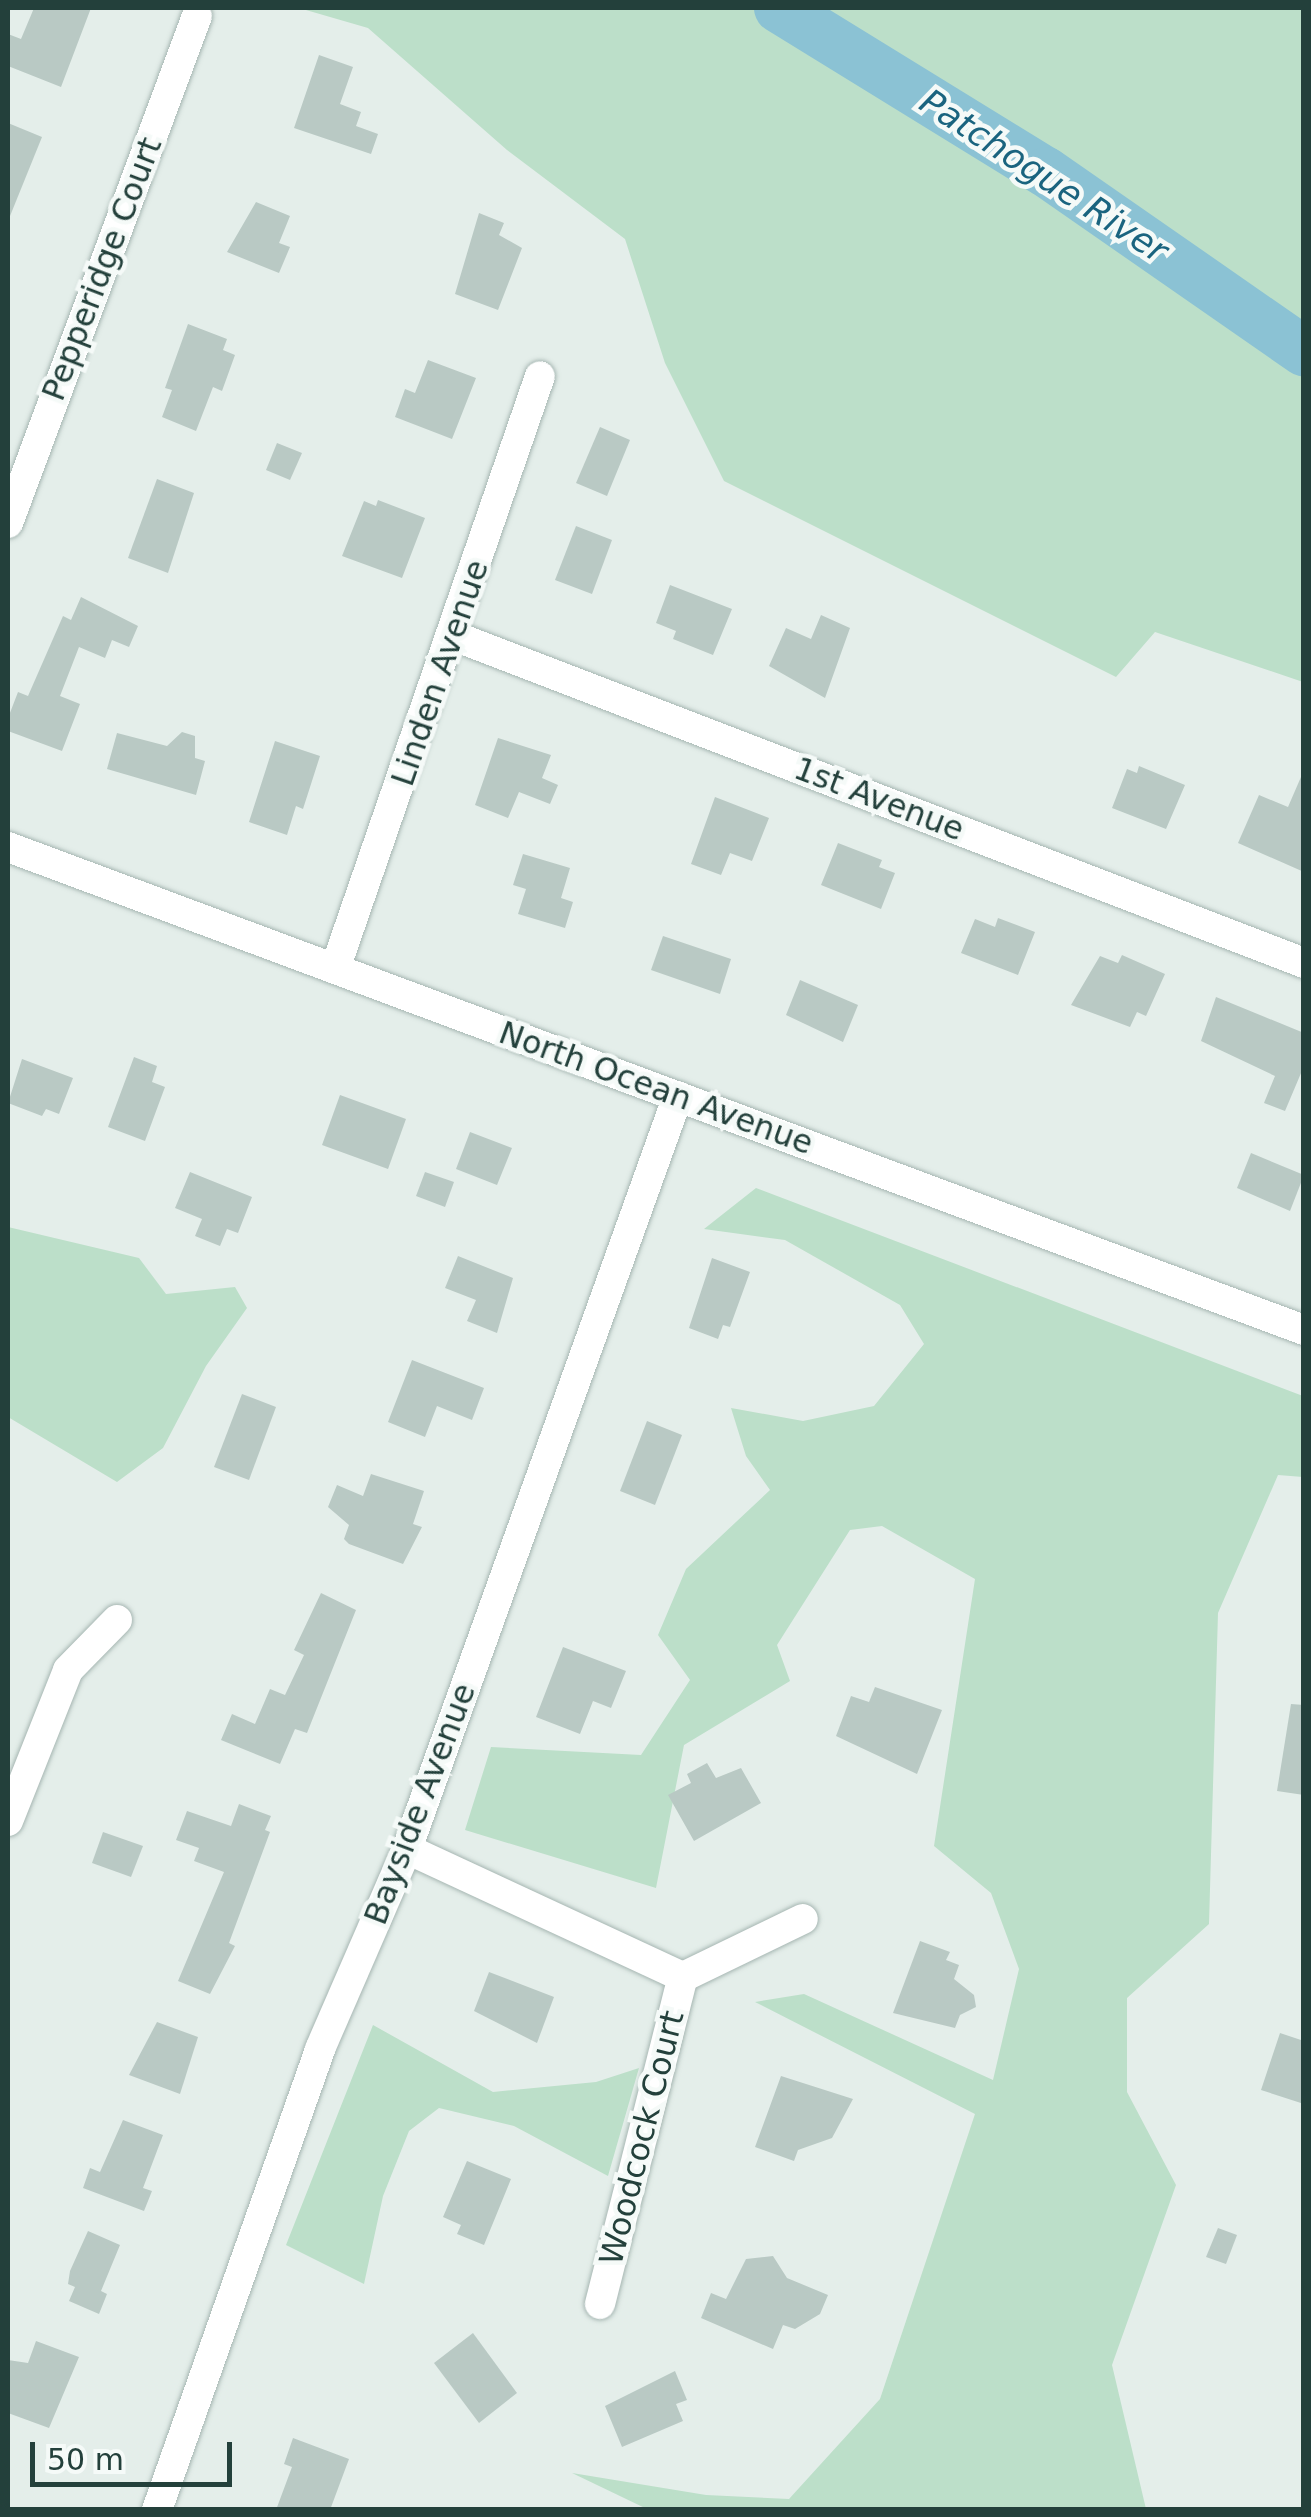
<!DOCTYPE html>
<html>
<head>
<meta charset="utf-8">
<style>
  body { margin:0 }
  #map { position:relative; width:1311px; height:2517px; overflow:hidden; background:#e4eeea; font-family:"DejaVu Sans",sans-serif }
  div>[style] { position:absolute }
  .green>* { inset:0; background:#bcdfc9 }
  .river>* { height:50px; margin:-25px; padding:0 25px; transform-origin:25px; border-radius:25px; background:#8bc2d4 }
  .building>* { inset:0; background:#b9c9c4 }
  .roads { filter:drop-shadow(0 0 2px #a6b6b2) drop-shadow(0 0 2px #a6b6b2) }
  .minor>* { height:30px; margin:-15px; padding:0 15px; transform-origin:15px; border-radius:15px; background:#fff }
  .secondary>* { height:30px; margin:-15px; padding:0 15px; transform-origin:15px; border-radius:15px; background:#fff }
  span { translate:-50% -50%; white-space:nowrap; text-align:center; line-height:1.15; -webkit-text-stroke:9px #f5faf8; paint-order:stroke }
  .street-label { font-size:32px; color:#23403b }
  .water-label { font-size:35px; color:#1a647f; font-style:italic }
  .frame { position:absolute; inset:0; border:10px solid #23403b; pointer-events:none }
  .scale { position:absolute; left:30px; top:2442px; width:202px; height:45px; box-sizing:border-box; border:5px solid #23403b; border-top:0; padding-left:12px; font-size:30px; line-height:35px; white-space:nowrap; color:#23403b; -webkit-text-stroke:8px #f5faf8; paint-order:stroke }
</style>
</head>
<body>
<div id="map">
  <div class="green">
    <div style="clip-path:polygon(299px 8px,1303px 8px,1303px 682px,1155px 632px,1116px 677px,724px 481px,665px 363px,625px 239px,507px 150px,368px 28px)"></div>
    <div style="clip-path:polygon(756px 1188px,1303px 1396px,1303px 1477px,1278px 1475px,1218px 1613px,1209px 1924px,1127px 1998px,1127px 2092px,1176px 2185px,1112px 2365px,1146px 2509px,647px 2509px,572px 2473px,706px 2495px,789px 2499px,880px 2399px,975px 2114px,755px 2002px,804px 1994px,993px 2080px,1019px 1969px,991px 1893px,934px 1846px,975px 1579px,882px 1526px,850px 1530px,777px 1645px,790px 1681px,684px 1745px,656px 1888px,465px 1830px,491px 1747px,641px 1755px,690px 1680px,658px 1635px,686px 1569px,770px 1490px,746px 1456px,731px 1408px,803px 1421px,874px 1406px,924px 1344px,900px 1305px,785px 1240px,704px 1229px)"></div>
    <div style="clip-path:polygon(8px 1227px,139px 1258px,166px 1294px,235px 1287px,247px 1308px,206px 1366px,163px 1448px,117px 1482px,8px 1417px)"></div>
    <div style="clip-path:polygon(373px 2025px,493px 2092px,596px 2082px,639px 2068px,608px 2176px,514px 2126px,439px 2108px,409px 2131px,383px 2196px,364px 2284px,286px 2245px)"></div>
  </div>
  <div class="river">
    <div style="left:779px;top:8px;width:313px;rotate:31.6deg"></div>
    <div style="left:1046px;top:172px;width:314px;rotate:34.8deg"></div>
  </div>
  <div class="building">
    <div style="clip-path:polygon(34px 8px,91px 8px,61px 87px,8px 66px,8px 34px,21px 39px)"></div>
    <div style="clip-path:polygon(319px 55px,353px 67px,340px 104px,361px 112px,356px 126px,378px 134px,371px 154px,294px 128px)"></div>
    <div style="clip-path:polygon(8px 123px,42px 137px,8px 221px)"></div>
    <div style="clip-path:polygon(256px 202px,290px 216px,279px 243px,290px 247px,279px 273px,227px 252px)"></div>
    <div style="clip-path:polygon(479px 213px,504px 223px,499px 235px,522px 248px,498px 310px,455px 294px)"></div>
    <div style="clip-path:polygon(188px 324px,227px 339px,223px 350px,235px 355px,222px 391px,213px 387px,196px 431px,162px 417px,172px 390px,165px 388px)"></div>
    <div style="clip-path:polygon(428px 360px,476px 378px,452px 439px,395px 417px,405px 389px,415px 393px)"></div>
    <div style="clip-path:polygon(600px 427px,630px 440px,607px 496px,576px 483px)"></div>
    <div style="clip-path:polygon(277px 443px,302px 453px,290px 480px,266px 470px)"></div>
    <div style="clip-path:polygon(157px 479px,194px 493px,168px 573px,128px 558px)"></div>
    <div style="clip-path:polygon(378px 500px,425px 518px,402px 578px,342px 556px,364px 501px,376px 506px)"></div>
    <div style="clip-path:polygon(576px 526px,612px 540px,592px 594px,555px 580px)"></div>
    <div style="clip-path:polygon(670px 585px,732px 609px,713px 655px,673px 639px,676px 631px,656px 623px)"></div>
    <div style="clip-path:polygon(81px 597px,138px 626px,129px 647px,112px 640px,105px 658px,79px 647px,60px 696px,80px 704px,62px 751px,8px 731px,8px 718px,18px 692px,28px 696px,63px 616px,71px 620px)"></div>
    <div style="clip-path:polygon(821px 615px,850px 628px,825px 698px,769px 666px,786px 628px,811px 639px)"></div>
    <div style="clip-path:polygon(182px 732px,195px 736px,195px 758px,205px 761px,196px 795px,107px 769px,117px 733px,167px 746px)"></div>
    <div style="clip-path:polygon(498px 738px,551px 755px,542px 778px,558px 785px,550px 804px,519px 792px,508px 818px,475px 805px)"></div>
    <div style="clip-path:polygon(275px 741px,320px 756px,303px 809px,296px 806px,287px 835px,249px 822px)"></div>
    <div style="clip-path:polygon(1139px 766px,1185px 785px,1166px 829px,1112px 808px,1127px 769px,1137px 773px)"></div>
    <div style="clip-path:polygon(1304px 770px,1304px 872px,1238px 843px,1259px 795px,1288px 807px)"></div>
    <div style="clip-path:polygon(715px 797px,769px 818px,752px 861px,730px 853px,721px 875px,691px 864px)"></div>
    <div style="clip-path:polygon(838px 843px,882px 860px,879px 867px,895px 873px,881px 909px,821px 885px)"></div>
    <div style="clip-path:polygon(523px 854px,570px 868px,561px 898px,573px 902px,565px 928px,518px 914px,526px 889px,513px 885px)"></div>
    <div style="clip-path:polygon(998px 918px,1035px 932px,1018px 975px,961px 953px,975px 919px,995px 927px)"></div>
    <div style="clip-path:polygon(663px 936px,731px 959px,720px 994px,651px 970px)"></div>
    <div style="clip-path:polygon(1122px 955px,1165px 974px,1146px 1016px,1137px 1012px,1130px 1027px,1071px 1005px,1100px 956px,1118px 963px)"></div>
    <div style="clip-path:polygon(800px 980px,858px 1005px,843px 1042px,786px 1015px)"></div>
    <div style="clip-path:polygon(1216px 997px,1304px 1033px,1304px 1066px,1285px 1111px,1264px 1103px,1275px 1076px,1201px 1041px)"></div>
    <div style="clip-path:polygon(134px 1057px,157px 1066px,152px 1082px,165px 1087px,145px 1141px,108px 1127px)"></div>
    <div style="clip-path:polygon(22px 1059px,73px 1078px,59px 1114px,46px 1109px,42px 1116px,8px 1103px)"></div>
    <div style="clip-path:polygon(340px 1095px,406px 1119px,388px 1169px,322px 1145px)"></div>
    <div style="clip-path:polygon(470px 1132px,512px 1148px,497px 1185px,456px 1169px)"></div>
    <div style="clip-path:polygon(1251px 1153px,1304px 1175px,1290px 1211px,1237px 1188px)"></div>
    <div style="clip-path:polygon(190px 1172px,252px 1197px,238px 1233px,227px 1229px,220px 1246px,195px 1236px,202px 1219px,175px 1208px)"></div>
    <div style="clip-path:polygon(425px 1172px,454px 1182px,445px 1207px,416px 1196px)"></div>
    <div style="clip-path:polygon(458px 1256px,513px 1278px,497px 1333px,467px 1321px,476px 1300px,445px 1288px)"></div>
    <div style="clip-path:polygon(712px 1258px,750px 1272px,730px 1327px,723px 1325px,718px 1339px,689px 1328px)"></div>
    <div style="clip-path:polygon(412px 1360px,484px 1388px,472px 1420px,437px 1406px,425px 1437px,388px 1422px)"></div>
    <div style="clip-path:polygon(242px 1394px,276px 1407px,249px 1480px,214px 1467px)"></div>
    <div style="clip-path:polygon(647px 1421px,682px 1435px,655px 1505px,620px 1491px)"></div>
    <div style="clip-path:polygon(371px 1474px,424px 1491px,413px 1524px,422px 1527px,403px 1564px,349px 1544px,344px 1539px,349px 1525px,328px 1507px,337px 1485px,363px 1496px)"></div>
    <div style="clip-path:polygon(321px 1593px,356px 1610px,307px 1733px,295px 1729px,280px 1764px,221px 1740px,232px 1714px,255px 1724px,270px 1689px,285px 1695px,304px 1655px,294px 1650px)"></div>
    <div style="clip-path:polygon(563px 1647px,626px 1671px,611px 1708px,593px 1701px,580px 1734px,536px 1717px)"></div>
    <div style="clip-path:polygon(875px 1687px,942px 1710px,917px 1774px,836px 1736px,851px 1696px,869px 1702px)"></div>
    <div style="clip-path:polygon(1291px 1704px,1304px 1705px,1304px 1795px,1277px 1791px)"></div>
    <div style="clip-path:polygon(707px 1763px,716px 1778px,741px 1768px,761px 1803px,694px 1841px,668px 1795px,691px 1783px,687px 1774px)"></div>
    <div style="clip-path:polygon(239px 1804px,271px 1816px,265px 1830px,270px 1832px,229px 1943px,235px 1946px,210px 1994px,178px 1981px,224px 1872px,194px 1861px,199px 1848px,176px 1840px,187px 1811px,231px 1826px)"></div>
    <div style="clip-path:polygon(103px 1832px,143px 1846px,131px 1877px,92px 1863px)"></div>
    <div style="clip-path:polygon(920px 1941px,950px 1952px,946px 1960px,959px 1965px,954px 1979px,974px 1995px,976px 2007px,960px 2015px,955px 2028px,893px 2013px)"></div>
    <div style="clip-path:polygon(489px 1972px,554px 1997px,537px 2043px,474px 2011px)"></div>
    <div style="clip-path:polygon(157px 2022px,198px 2037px,180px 2094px,129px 2075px)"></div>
    <div style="clip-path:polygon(1280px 2033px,1304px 2041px,1304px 2104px,1261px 2090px)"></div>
    <div style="clip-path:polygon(781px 2076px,853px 2099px,832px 2138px,798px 2150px,794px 2161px,755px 2147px)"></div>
    <div style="clip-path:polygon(123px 2120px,163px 2135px,143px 2188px,152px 2191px,144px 2211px,83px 2188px,90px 2168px,100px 2172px)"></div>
    <div style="clip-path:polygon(467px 2161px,511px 2179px,484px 2245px,457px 2234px,461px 2225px,443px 2217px)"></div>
    <div style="clip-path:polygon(1218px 2228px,1237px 2235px,1226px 2264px,1206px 2257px)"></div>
    <div style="clip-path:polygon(88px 2231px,120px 2245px,101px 2291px,107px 2294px,99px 2314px,69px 2301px,75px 2287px,68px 2284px,70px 2271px)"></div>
    <div style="clip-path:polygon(773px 2256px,787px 2278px,828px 2295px,820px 2314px,795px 2329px,783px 2325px,773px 2349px,701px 2318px,711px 2293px,726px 2299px,746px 2259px)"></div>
    <div style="clip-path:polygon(473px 2333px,517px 2393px,479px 2423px,434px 2363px)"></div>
    <div style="clip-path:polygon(36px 2341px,79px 2357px,49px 2428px,8px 2413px,8px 2360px,28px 2363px)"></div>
    <div style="clip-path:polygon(675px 2371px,687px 2400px,676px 2404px,683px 2421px,622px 2447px,605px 2406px)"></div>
    <div style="clip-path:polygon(293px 2438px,349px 2459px,330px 2510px,276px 2510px,292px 2467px,284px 2464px)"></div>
  </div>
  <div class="roads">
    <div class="minor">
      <div style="left:8px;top:523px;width:541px;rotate:-69.56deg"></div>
      <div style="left:454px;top:636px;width:911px;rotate:21.04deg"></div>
      <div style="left:335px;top:969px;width:627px;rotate:-70.93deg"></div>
      <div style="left:8px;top:1821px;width:162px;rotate:-68.3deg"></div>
      <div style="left:68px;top:1670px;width:70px;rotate:-45.6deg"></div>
      <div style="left:407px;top:1849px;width:304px;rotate:24.9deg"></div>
      <div style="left:683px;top:1977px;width:133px;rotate:-25.8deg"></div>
      <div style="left:600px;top:2304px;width:337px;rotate:-75.8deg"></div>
      <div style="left:157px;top:2510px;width:489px;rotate:-70.5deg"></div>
      <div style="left:320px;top:2049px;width:218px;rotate:-66.5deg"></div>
      <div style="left:407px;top:1849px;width:800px;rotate:-70.21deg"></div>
    </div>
    <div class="secondary">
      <div style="left:8px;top:847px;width:1383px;rotate:20.44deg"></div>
    </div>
  </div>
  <div class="street-label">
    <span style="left:102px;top:269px;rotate:-69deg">Pepperidge Court</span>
    <span style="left:440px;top:673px;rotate:-71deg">Linden Avenue</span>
    <span style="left:879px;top:799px;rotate:21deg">1st Avenue</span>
    <span style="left:656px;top:1088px;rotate:20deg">North Ocean Avenue</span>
    <span style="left:420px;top:1804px;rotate:-69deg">Bayside Avenue</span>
    <span style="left:642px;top:2138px;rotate:-76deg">Woodcock Court</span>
  </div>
  <div class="water-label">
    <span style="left:1044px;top:176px;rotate:33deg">Patchogue River</span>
  </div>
  <div class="frame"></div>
  <div class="scale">50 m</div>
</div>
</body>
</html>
